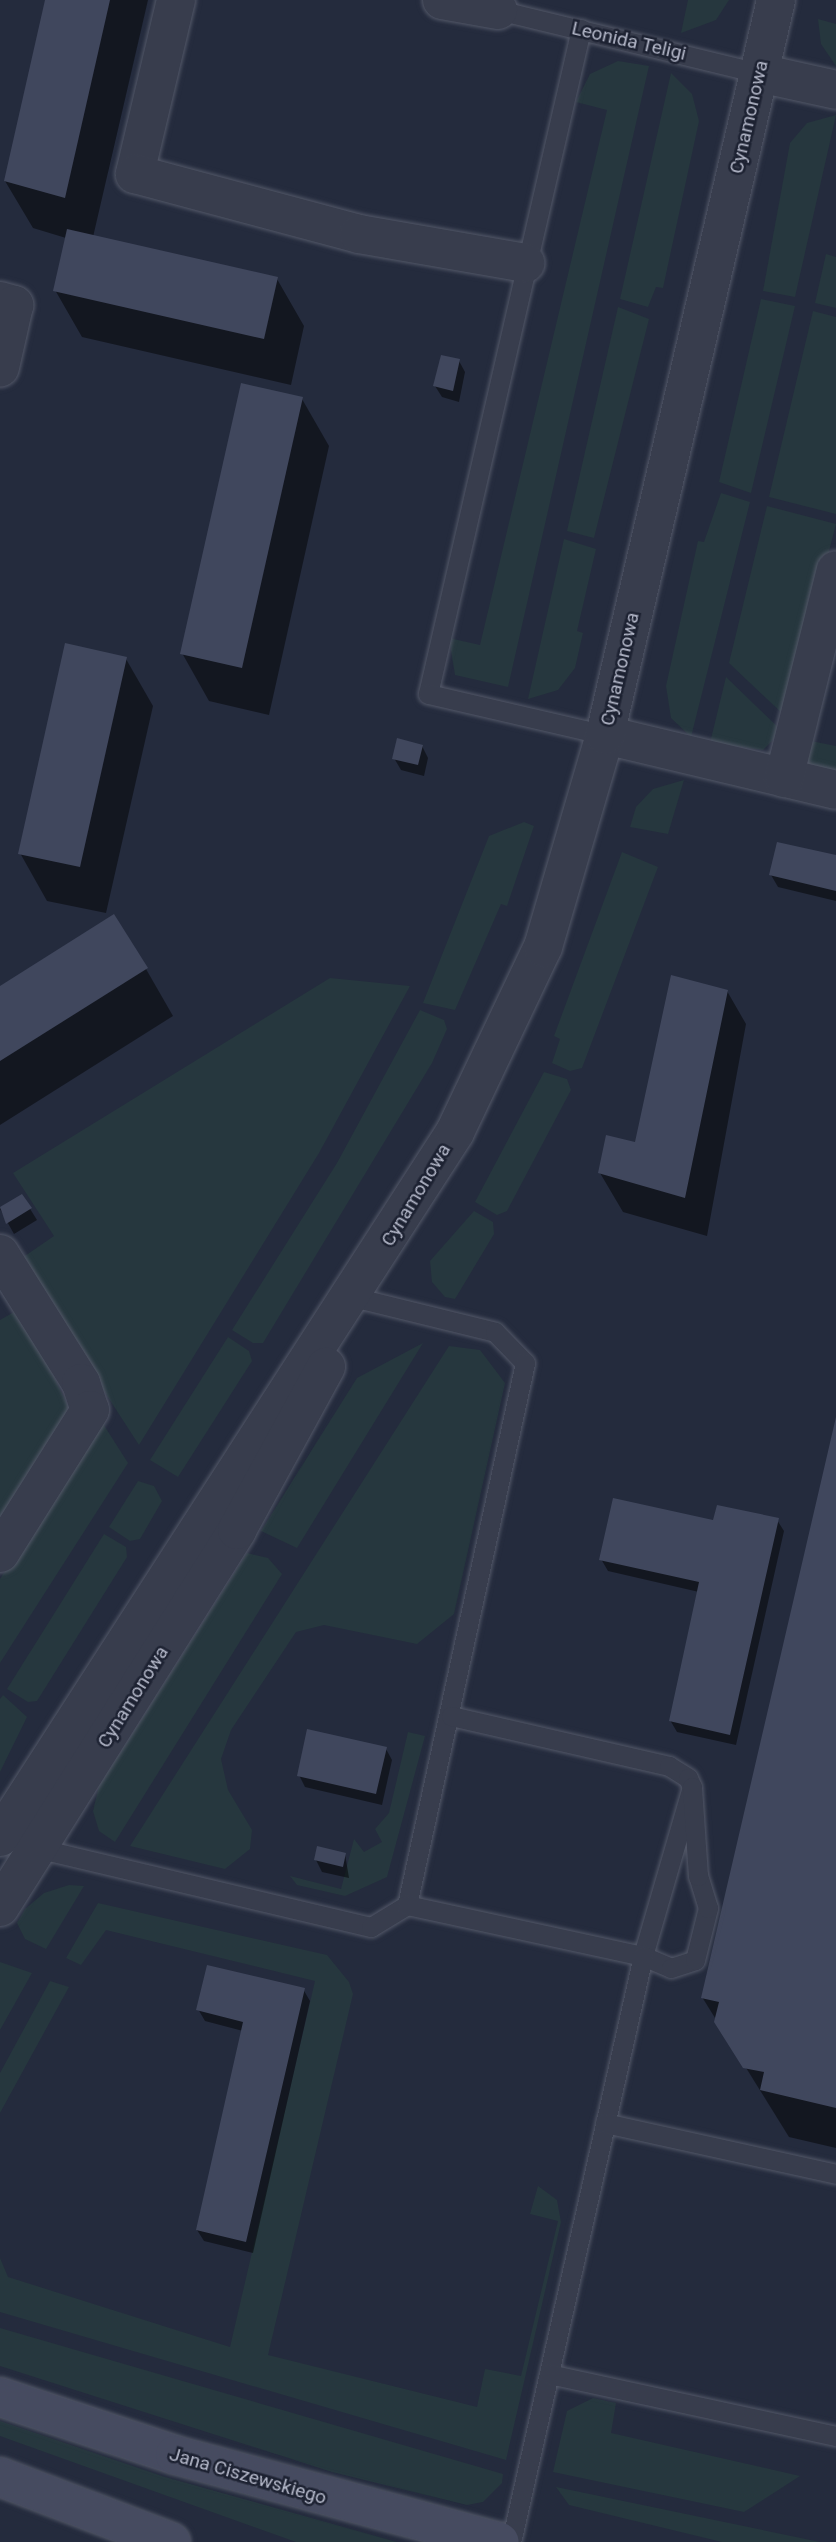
<!DOCTYPE html>
<html>
<head>
<meta charset="utf-8">
<style>
  body { margin:0 }
  #map { position:relative; width:836px; height:2542px; overflow:hidden; background:#242b3d; font-family:Roboto,sans-serif }
  div>[style] { position:absolute }
  .green>* { inset:0; background:#26373e }
  .shadow>* { inset:0; background:#0007 }
  .building>* { inset:0; background:#40475d }
  .roads { filter:drop-shadow(0 0 2px #535868) drop-shadow(0 0 2px #535868) }
  .lane>* { height:19px; margin:-9.5px; padding:0 9.5px; transform-origin:9.5px; border-radius:9.5px; background:#383d4d }
  .street>* { height:38px; margin:-19px; padding:0 19px; transform-origin:19px; border-radius:19px; background:#383d4d }
  .secondary>* { height:38px; margin:-19px; padding:0 19px; transform-origin:19px; border-radius:19px; background:#464b60 }
  span { translate:-50% -50%; white-space:nowrap; text-align:center; line-height:1.15; -webkit-text-stroke:5px #1d2232; paint-order:stroke }
  .street-label { font-size:19px; color:#b4b8c9 }
</style>
</head>
<body>
<div id="map">
  <div class="green">
    <div style="clip-path:polygon(688px 0,729px 0,716px 20px,681px 33px)"></div>
    <div style="clip-path:polygon(818px 19px,836px 24px,836px 66px,821px 44px)"></div>
    <div style="clip-path:polygon(618px 61px,649px 66px,508px 687px,455px 675px,449px 638px,480px 645px,607px 110px,576px 102px,590px 74px)"></div>
    <div style="clip-path:polygon(671px 73px,692px 94px,699px 121px,663px 288px,656px 287px,648px 307px,620px 299px)"></div>
    <div style="clip-path:polygon(836px 115px,795px 297px,763px 291px,790px 143px,807px 123px)"></div>
    <div style="clip-path:polygon(826px 254px,836px 257px,836px 308px,815px 303px)"></div>
    <div style="clip-path:polygon(761px 299px,795px 306px,751px 493px,719px 482px)"></div>
    <div style="clip-path:polygon(618px 307px,649px 319px,594px 538px,567px 531px)"></div>
    <div style="clip-path:polygon(813px 311px,836px 317px,836px 514px,769px 497px)"></div>
    <div style="clip-path:polygon(721px 493px,750px 502px,691px 737px,671px 718px,666px 686px,698px 541px,704px 542px)"></div>
    <div style="clip-path:polygon(767px 506px,836px 524px,786px 717px,729px 663px)"></div>
    <div style="clip-path:polygon(564px 539px,596px 549px,577px 631px,583px 633px,575px 668px,558px 690px,528px 699px)"></div>
    <div style="clip-path:polygon(726px 677px,782px 731px,763px 750px,710px 743px)"></div>
    <div style="clip-path:polygon(811px 741px,836px 746px,836px 774px,805px 768px)"></div>
    <div style="clip-path:polygon(684px 780px,668px 834px,630px 827px,636px 807px,653px 789px)"></div>
    <div style="clip-path:polygon(524px 822px,534px 826px,507px 906px,501px 904px,455px 1010px,423px 1003px,489px 836px)"></div>
    <div style="clip-path:polygon(622px 852px,658px 867px,582px 1068px,570px 1071px,552px 1063px,560px 1039px,554px 1036px)"></div>
    <div style="clip-path:polygon(330px 978px,410px 986px,319px 1153px,139px 1445px,19px 1260px,54px 1236px,13px 1173px)"></div>
    <div style="clip-path:polygon(420px 1010px,444px 1020px,447px 1029px,432px 1063px,263px 1343px,253px 1343px,232px 1330px,337px 1163px)"></div>
    <div style="clip-path:polygon(544px 1072px,567px 1079px,571px 1090px,507px 1211px,497px 1215px,475px 1202px)"></div>
    <div style="clip-path:polygon(474px 1211px,493px 1222px,494px 1234px,455px 1299px,445px 1297px,432px 1282px,430px 1261px)"></div>
    <div style="clip-path:polygon(21px 1308px,68px 1406px,65px 1425px,0 1527px,0 1320px)"></div>
    <div style="clip-path:polygon(228px 1337px,249px 1351px,252px 1361px,178px 1477px,150px 1460px)"></div>
    <div style="clip-path:polygon(423px 1343px,297px 1548px,261px 1531px,357px 1378px)"></div>
    <div style="clip-path:polygon(449px 1346px,480px 1350px,505px 1383px,454px 1614px,417px 1644px,324px 1625px,296px 1632px,231px 1730px,221px 1759px,228px 1790px,252px 1830px,250px 1849px,225px 1869px,130px 1846px)"></div>
    <div style="clip-path:polygon(100px 1419px,128px 1463px,0 1663px,0 1579px)"></div>
    <div style="clip-path:polygon(138px 1481px,154px 1486px,162px 1501px,140px 1539px,130px 1541px,109px 1527px)"></div>
    <div style="clip-path:polygon(104px 1534px,126px 1547px,127px 1557px,37px 1701px,28px 1702px,7px 1689px)"></div>
    <div style="clip-path:polygon(247px 1553px,268px 1558px,282px 1574px,115px 1842px,99px 1831px,93px 1811px,99px 1786px)"></div>
    <div style="clip-path:polygon(3px 1695px,27px 1717px,0 1772px,0 1699px)"></div>
    <div style="clip-path:polygon(408px 1732px,425px 1736px,387px 1877px,345px 1896px,297px 1885px,290px 1876px,341px 1889px,354px 1839px,364px 1852px,382px 1842px,375px 1829px,389px 1813px)"></div>
    <div style="clip-path:polygon(69px 1885px,84px 1886px,46px 1949px,25px 1939px,17px 1923px,25px 1909px,44px 1893px)"></div>
    <div style="clip-path:polygon(98px 1903px,327px 1955px,349px 1982px,353px 1994px,268px 2355px,477px 2407px,485px 2369px,521px 2376px,558px 2221px,530px 2214px,538px 2186px,557px 2200px,561px 2222px,506px 2460px,0 2312px,0 2258px,8px 2277px,230px 2347px,315px 1981px,106px 1930px,81px 1965px,66px 1958px)"></div>
    <div style="clip-path:polygon(0 1962px,32px 1973px,0 2030px)"></div>
    <div style="clip-path:polygon(50px 1981px,69px 1987px,0 2113px,0 2073px)"></div>
    <div style="clip-path:polygon(0 2328px,503px 2474px,502px 2483px,483px 2502px,467px 2505px,332px 2472px,0 2366px)"></div>
    <div style="clip-path:polygon(593px 2398px,616px 2403px,611px 2433px,800px 2476px,744px 2512px,553px 2472px,567px 2411px)"></div>
    <div style="clip-path:polygon(0 2421px,165px 2477px,397px 2542px,296px 2542px,0 2436px)"></div>
    <div style="clip-path:polygon(556px 2487px,820px 2542px,722px 2542px,569px 2505px)"></div>
  </div>
  <div class="shadow">
    <div style="clip-path:polygon(47px 0,148px 0,93px 237px,277px 279px,304px 326px,291px 385px,82px 337px,55px 290px,66px 238px,33px 228px,5px 181px)"></div>
    <div style="clip-path:polygon(459px 361px,465px 372px,459px 402px,442px 397px,435px 386px)"></div>
    <div style="clip-path:polygon(302px 399px,329px 446px,269px 715px,209px 701px,182px 653px)"></div>
    <div style="clip-path:polygon(126px 659px,153px 706px,106px 913px,47px 901px,20px 853px)"></div>
    <div style="clip-path:polygon(422px 746px,428px 758px,424px 776px,401px 770px,394px 758px)"></div>
    <div style="clip-path:polygon(836px 857px,836px 901px,778px 887px,771px 875px)"></div>
    <div style="clip-path:polygon(146px 969px,173px 1016px,0 1125px,0 988px)"></div>
    <div style="clip-path:polygon(727px 991px,746px 1024px,707px 1236px,623px 1212px,600px 1173px,639px 1145px)"></div>
    <div style="clip-path:polygon(22px 1196px,37px 1220px,14px 1234px,0 1209px)"></div>
    <div style="clip-path:polygon(836px 1423px,836px 2148px,789px 2137px,702px 1997px)"></div>
    <div style="clip-path:polygon(777px 1520px,784px 1531px,736px 1745px,677px 1732px,670px 1720px,699px 1592px,608px 1571px,601px 1559px,715px 1523px)"></div>
    <div style="clip-path:polygon(386px 1749px,392px 1760px,382px 1805px,305px 1787px,299px 1775px)"></div>
    <div style="clip-path:polygon(345px 1854px,349px 1878px,322px 1872px,316px 1860px)"></div>
    <div style="clip-path:polygon(303px 1989px,310px 2001px,253px 2253px,204px 2241px,197px 2230px,243px 2031px,205px 2021px,198px 2009px)"></div>
  </div>
  <div class="building">
    <div style="clip-path:polygon(45px 0,110px 0,65px 198px,4px 181px)"></div>
    <div style="clip-path:polygon(67px 229px,278px 277px,264px 339px,53px 291px)"></div>
    <div style="clip-path:polygon(441px 355px,460px 359px,453px 391px,433px 386px)"></div>
    <div style="clip-path:polygon(241px 383px,303px 397px,242px 668px,180px 654px)"></div>
    <div style="clip-path:polygon(65px 643px,127px 657px,80px 867px,18px 854px)"></div>
    <div style="clip-path:polygon(397px 738px,423px 745px,418px 765px,392px 759px)"></div>
    <div style="clip-path:polygon(777px 842px,836px 855px,836px 891px,769px 875px)"></div>
    <div style="clip-path:polygon(114px 914px,148px 968px,0 1061px,0 986px)"></div>
    <div style="clip-path:polygon(671px 975px,728px 990px,685px 1198px,598px 1173px,606px 1135px,635px 1142px)"></div>
    <div style="clip-path:polygon(22px 1194px,32px 1208px,6px 1224px,0 1207px)"></div>
    <div style="clip-path:polygon(836px 1417px,836px 2108px,760px 2090px,764px 2072px,743px 2068px,714px 2022px,719px 2002px,701px 1998px)"></div>
    <div style="clip-path:polygon(613px 1498px,713px 1520px,717px 1505px,779px 1518px,730px 1735px,669px 1721px,699px 1582px,599px 1560px)"></div>
    <div style="clip-path:polygon(307px 1729px,387px 1747px,376px 1794px,297px 1776px)"></div>
    <div style="clip-path:polygon(317px 1846px,346px 1853px,343px 1867px,314px 1860px)"></div>
    <div style="clip-path:polygon(207px 1965px,305px 1988px,246px 2242px,196px 2230px,243px 2022px,196px 2010px)"></div>
  </div>
  <div class="roads">
    <div class="lane">
      <div style="left:498px;top:10px;width:268px;rotate:13.6deg"></div>
      <div style="left:581px;top:29px;width:682px;rotate:102.96deg"></div>
      <div style="left:428px;top:694px;width:182px;rotate:13deg"></div>
      <div style="left:353px;top:1297px;width:146px;rotate:13.8deg"></div>
      <div style="left:495px;top:1332px;width:43px;rotate:45.9deg"></div>
      <div style="left:525px;top:1363px;width:555px;rotate:102.28deg"></div>
      <div style="left:451px;top:1716px;width:224px;rotate:12.9deg"></div>
      <div style="left:669px;top:1766px;width:22px;rotate:32deg"></div>
      <div style="left:688px;top:1778px;width:10px;rotate:66deg"></div>
      <div style="left:692px;top:1787px;width:176px;rotate:106.2deg"></div>
      <div style="left:643px;top:1956px;width:30px;rotate:23deg"></div>
      <div style="left:671px;top:1968px;width:25px;rotate:-18deg"></div>
      <div style="left:695px;top:1960px;width:54px;rotate:-76deg"></div>
      <div style="left:708px;top:1908px;width:34px;rotate:-107deg"></div>
      <div style="left:698px;top:1876px;width:89px;rotate:-93.9deg"></div>
      <div style="left:32px;top:1847px;width:348px;rotate:13.3deg"></div>
      <div style="left:371px;top:1927px;width:42px;rotate:-31.4deg"></div>
      <div style="left:407px;top:1905px;width:241px;rotate:12.2deg"></div>
      <div style="left:643px;top:1956px;width:601px;rotate:102.69deg"></div>
      <div style="left:605px;top:2123px;width:237px;rotate:12.4deg"></div>
      <div style="left:549px;top:2374px;width:294px;rotate:12.2deg"></div>
    </div>
    <div class="street">
      <div style="left:176px;top:0;width:179px;rotate:103.3deg"></div>
      <div style="left:135px;top:174px;width:232px;rotate:15deg"></div>
      <div style="left:359px;top:234px;width:169px;rotate:9.9deg"></div>
      <div style="left:442px;top:0;width:57px;rotate:10.1deg"></div>
      <div style="left:759px;top:73px;width:79px;rotate:12.4deg"></div>
      <div style="left:0;top:301px;width:15px;rotate:16deg"></div>
      <div style="left:14px;top:305px;width:64px;rotate:102.7deg"></div>
      <div style="left:605px;top:735px;width:237px;rotate:13.4deg"></div>
      <div style="left:784px;top:778px;width:214px;rotate:-76deg"></div>
      <div style="left:0;top:1254px;width:152px;rotate:57.9deg"></div>
      <div style="left:81px;top:1383px;width:28px;rotate:72deg"></div>
      <div style="left:90px;top:1410px;width:169px;rotate:122.2deg"></div>
      <div style="left:0;top:1837px;width:839px;rotate:-57.16deg"></div>
      <div style="left:455px;top:1132px;width:205px;rotate:-64.6deg"></div>
      <div style="left:543px;top:947px;width:221px;rotate:-73.7deg"></div>
      <div style="left:605px;top:735px;width:755px;rotate:-76.9deg"></div>
      <div style="left:0;top:1907px;width:445px;rotate:-57.8deg"></div>
      <div style="left:237px;top:1530px;width:186px;rotate:-61.4deg"></div>
    </div>
    <div class="secondary">
      <div style="left:0;top:2397px;width:184px;rotate:18.3deg"></div>
      <div style="left:175px;top:2455px;width:336px;rotate:15deg"></div>
      <div style="left:0;top:2477px;width:183px;rotate:20.8deg"></div>
    </div>
  </div>
  <div class="street-label">
    <span style="left:629px;top:41px;rotate:13deg">Leonida Teligi</span>
    <span style="left:749px;top:117px;rotate:-77deg">Cynamonowa</span>
    <span style="left:620px;top:669px;rotate:-77deg">Cynamonowa</span>
    <span style="left:416px;top:1195px;rotate:-59deg">Cynamonowa</span>
    <span style="left:133px;top:1697px;rotate:-58deg">Cynamonowa</span>
    <span style="left:248px;top:2476px;rotate:16deg">Jana Ciszewskiego</span>
  </div>
</div>
</body>
</html>
